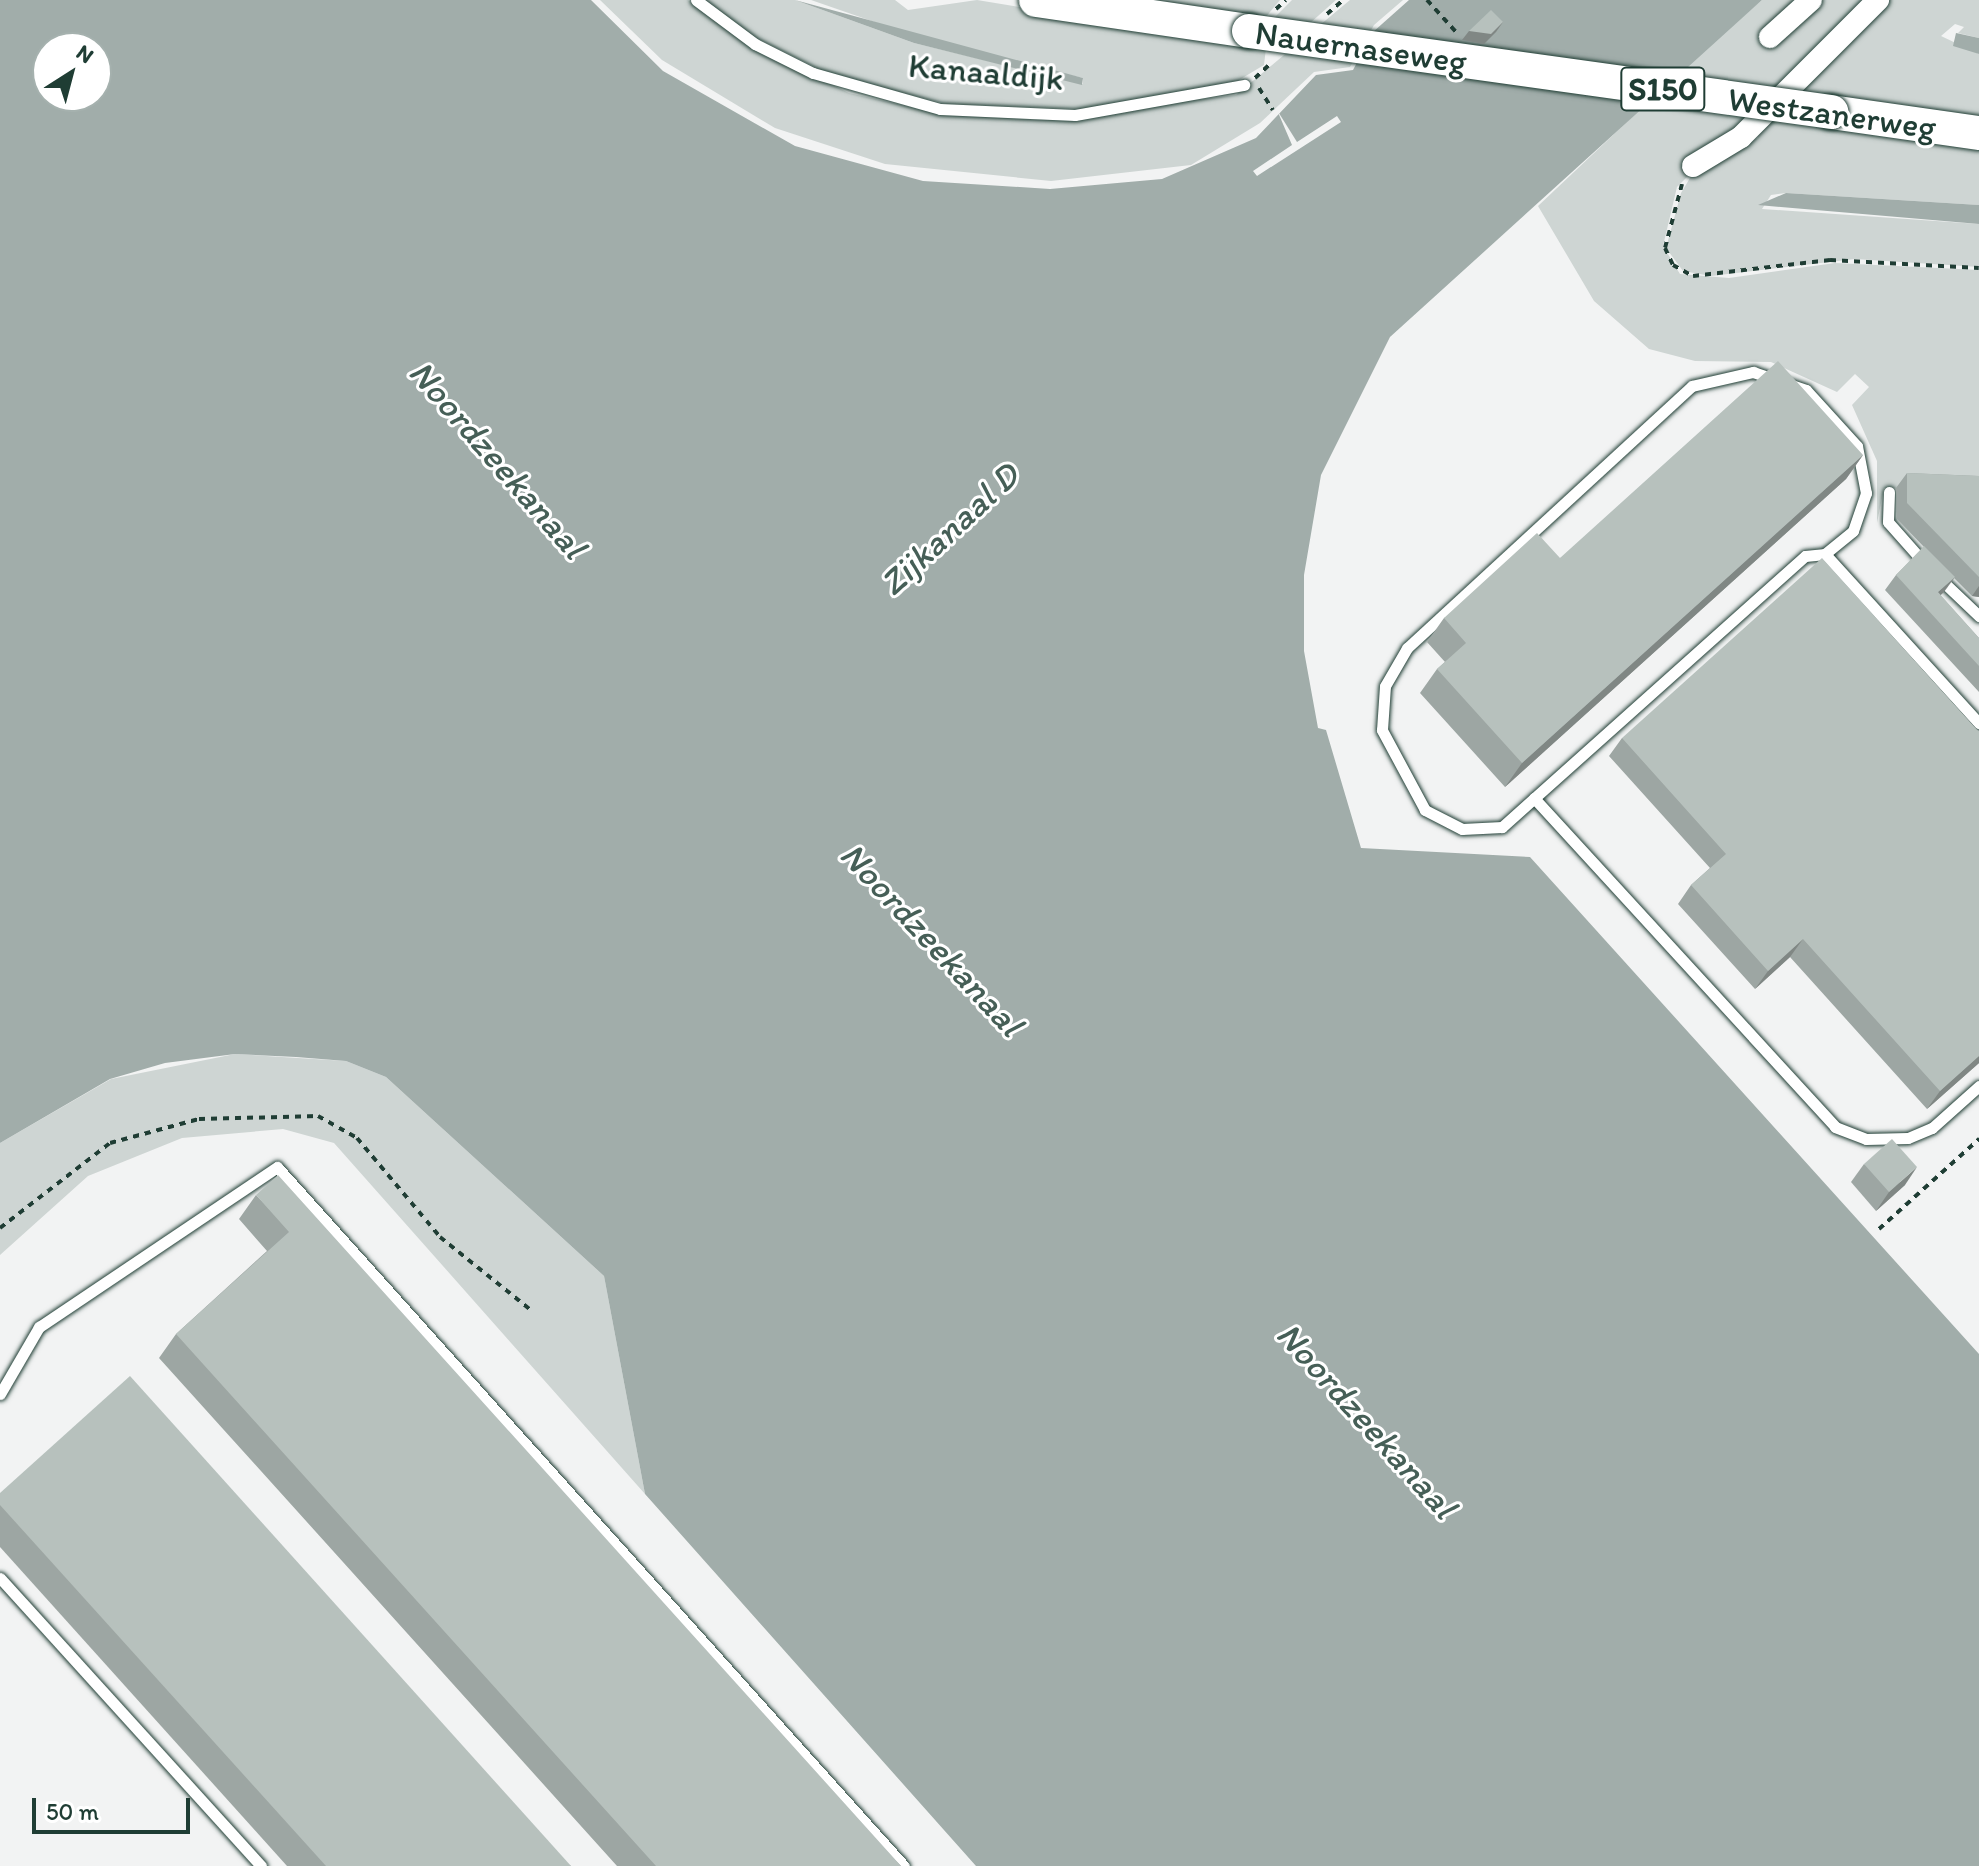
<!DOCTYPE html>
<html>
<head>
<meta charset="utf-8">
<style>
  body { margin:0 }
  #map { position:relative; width:1979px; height:1866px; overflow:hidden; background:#f2f3f3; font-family:Itim,sans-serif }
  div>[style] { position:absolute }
  .green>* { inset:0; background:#ced5d3 }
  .water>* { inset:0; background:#a1adaa }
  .pier>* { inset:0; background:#f2f3f3 }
  .path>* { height:4px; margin-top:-2px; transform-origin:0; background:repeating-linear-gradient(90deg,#1f3d34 0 6px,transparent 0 12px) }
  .roads { filter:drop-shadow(0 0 2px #1f3d34) drop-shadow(0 0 2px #1f3d34) }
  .lane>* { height:11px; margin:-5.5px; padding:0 5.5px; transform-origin:5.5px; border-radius:5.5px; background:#fff }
  .street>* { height:22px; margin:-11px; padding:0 11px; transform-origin:11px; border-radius:11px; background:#fff }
  .primary>* { height:34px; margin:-17px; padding:0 17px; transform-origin:17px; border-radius:17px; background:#fff }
  .bridges { filter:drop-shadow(0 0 2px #1f3d34) drop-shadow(0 0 2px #1f3d34) }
  .primary-bridge>* { height:34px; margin:-17px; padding:0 17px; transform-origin:17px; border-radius:17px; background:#fff }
  .wall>* { inset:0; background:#9da6a3 }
  .shaded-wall>* { inset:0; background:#808784 }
  .building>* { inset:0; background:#b7c1bd }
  span { translate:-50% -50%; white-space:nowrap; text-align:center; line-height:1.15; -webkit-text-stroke:6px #fff; paint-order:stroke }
  .shield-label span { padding:2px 6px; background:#fff; border:2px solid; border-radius:6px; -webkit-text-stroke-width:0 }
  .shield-label { font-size:32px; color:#1f3d34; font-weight:700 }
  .street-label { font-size:34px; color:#1f3d34 }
  .water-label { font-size:36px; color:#465f57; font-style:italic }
  .north { position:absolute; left:32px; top:32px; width:80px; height:80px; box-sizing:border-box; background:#fff; border:2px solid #a5b1ae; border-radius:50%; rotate:36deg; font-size:22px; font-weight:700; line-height:32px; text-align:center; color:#1f3d34 }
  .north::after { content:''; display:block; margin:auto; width:28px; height:36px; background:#1f3d34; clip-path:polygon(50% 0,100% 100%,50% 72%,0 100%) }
  .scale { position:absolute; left:32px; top:1798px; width:158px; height:36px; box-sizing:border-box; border:4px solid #1f3d34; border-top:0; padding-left:10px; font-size:24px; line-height:28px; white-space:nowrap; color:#1f3d34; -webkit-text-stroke:6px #fff; paint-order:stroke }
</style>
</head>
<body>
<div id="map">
  <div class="green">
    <div style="clip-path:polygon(600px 0,688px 0,750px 45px,849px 93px,919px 109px,1034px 120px,1236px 95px,1350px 0,1403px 0,1374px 25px,1350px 67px,1314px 72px,1260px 123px,1191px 165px,1051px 181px,885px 164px,775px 128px,662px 60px)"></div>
    <div style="clip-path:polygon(703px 0,795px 0,914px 43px,1083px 84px,1083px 78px,938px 44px,811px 0,895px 0,908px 10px,977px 0,1266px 48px,1264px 65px,1234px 83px,1083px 109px,947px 104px,829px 74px,751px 35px)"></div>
    <div style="clip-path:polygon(1114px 0,1280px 0,1265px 18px)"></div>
    <div style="clip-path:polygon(1292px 0,1336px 0,1309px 24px,1272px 20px)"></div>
    <div style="clip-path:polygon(1762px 0,1803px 0,1765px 35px,1776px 46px,1820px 0,1871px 0,1772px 93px,1671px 79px)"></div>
    <div style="clip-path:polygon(1885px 0,1979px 0,1979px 38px,1958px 33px,1964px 27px,1955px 24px,1941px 36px,1979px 54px,1979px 119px,1790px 90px)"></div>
    <div style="clip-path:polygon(1648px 102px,1749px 115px,1677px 187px,1663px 246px,1680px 274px,1729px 278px,1835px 263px,1979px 270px,1979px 492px,1884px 488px,1877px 523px,1877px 461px,1852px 405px,1869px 387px,1855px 374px,1837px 392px,1771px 362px,1695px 361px,1649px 349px,1594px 301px,1538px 206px)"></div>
    <div style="clip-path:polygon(1762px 117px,1979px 145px,1979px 205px,1786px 193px,1771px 195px,1762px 209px,1979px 224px,1979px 267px,1855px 259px,1711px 276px,1683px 271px,1666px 248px,1681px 193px,1693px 173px,1758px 138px)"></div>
    <div style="clip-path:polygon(235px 1054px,346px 1061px,386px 1077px,604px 1276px,645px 1494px,334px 1143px,283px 1129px,182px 1138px,88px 1176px,0 1255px,0 1143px,111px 1079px)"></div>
  </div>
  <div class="water">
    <div style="clip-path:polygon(evenodd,0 0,591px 0,663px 71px,795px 146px,923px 181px,1050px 189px,1162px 179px,1256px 138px,1316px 75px,1353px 70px,1373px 32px,1409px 0,1762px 0,1390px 337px,1321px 475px,1304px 575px,1304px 651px,1318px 728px,1326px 730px,1361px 848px,1530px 857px,1979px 1354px,1979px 1866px,976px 1866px,645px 1494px,604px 1276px,386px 1077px,346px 1061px,296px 1057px,235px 1054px,165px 1063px,110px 1079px,0 1143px,0 0,48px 48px,96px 48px,96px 96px,48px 96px,48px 48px)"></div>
    <div style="clip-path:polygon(795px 0,1083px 78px,1082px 85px,914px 43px)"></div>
    <div style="clip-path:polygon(1956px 33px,1979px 38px,1979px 54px,1953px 46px)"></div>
    <div style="clip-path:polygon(1786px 193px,1979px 205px,1979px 224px,1758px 205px)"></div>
  </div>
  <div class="pier">
    <div style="clip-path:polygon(1277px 110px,1297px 142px,1337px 116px,1341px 122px,1257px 176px,1253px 171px,1292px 145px)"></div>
  </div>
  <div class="path">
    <div style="left:1427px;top:0;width:45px;rotate:47.7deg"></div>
    <div style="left:1276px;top:9px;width:13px;rotate:-42deg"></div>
    <div style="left:1327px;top:14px;width:21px;rotate:-41deg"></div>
    <div style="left:1255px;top:78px;width:23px;rotate:-43deg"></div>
    <div style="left:1259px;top:88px;width:26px;rotate:58deg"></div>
    <div style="left:1682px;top:184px;width:66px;rotate:104.9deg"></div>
    <div style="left:1665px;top:248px;width:19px;rotate:65deg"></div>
    <div style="left:1673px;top:265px;width:23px;rotate:29deg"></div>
    <div style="left:1693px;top:276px;width:138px;rotate:-6.7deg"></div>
    <div style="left:1830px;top:260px;width:149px;rotate:3.1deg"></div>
    <div style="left:0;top:1228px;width:139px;rotate:-37.7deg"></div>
    <div style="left:110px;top:1143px;width:92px;rotate:-15.1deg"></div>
    <div style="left:199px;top:1119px;width:119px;rotate:-1.4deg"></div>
    <div style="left:318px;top:1116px;width:45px;rotate:29.4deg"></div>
    <div style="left:357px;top:1138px;width:129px;rotate:50deg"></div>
    <div style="left:440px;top:1237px;width:118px;rotate:38.8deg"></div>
    <div style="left:1879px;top:1229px;width:135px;rotate:-42deg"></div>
  </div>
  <div class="roads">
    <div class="lane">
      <div style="left:696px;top:0;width:74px;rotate:36.7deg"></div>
      <div style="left:755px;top:44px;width:65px;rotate:26.6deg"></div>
      <div style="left:813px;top:73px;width:132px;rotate:15.8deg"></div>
      <div style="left:940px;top:109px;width:135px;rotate:2.5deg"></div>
      <div style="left:1075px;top:115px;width:172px;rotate:-10.1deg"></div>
      <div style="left:1753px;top:372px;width:56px;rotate:18.8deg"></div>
      <div style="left:1806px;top:390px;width:76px;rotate:47.7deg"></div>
      <div style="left:1857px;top:446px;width:48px;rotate:79.2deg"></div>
      <div style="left:1866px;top:493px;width:40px;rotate:108.9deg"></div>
      <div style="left:1853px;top:531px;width:36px;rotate:141deg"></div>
      <div style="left:1825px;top:554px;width:20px;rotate:174deg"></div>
      <div style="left:1805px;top:556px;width:407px;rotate:138.2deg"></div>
      <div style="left:1502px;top:827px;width:40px;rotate:177.1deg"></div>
      <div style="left:1462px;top:829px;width:42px;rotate:-152.8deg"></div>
      <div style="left:1425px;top:810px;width:91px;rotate:-118.3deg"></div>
      <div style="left:1382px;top:730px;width:44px;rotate:-86.1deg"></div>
      <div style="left:1385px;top:686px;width:44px;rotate:-59.9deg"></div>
      <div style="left:1407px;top:648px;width:387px;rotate:-42.6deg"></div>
      <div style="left:1692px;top:386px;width:63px;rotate:-12.9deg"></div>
      <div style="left:1889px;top:492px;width:30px;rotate:92deg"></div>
      <div style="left:1888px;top:522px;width:57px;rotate:48.5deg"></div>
      <div style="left:1825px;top:554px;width:229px;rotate:47.7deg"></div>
      <div style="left:1938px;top:577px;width:57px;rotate:43.6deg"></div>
      <div style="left:1534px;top:798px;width:446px;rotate:47.5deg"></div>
      <div style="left:1835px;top:1127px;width:33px;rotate:21deg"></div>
      <div style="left:1866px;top:1139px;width:42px;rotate:-1.4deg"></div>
      <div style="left:1908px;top:1138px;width:26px;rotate:-23deg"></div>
      <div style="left:1932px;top:1128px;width:63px;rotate:-41.8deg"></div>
      <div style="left:0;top:1394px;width:78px;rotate:-59.8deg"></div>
      <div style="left:39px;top:1327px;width:287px;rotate:-33.9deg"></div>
      <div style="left:277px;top:1167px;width:939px;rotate:48.11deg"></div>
      <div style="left:0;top:1578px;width:389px;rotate:47.8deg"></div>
    </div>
    <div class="street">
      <div style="left:1770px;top:37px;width:55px;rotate:-42.1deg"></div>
      <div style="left:1693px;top:166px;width:56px;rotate:-31.1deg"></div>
      <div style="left:1741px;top:137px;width:194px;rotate:-45deg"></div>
    </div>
    <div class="primary">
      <div style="left:1036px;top:0;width:215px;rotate:8.3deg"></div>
      <div style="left:1831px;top:112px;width:149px;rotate:8.1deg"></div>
    </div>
  </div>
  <div class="bridges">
    <div class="primary-bridge">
      <div style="left:1249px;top:31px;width:588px;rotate:7.92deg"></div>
    </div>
  </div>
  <div class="wall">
    <div style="clip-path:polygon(1863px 455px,1846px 479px,1505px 787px,1420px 693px,1437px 669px,1445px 662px,1427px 642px,1444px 618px,1560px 558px)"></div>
    <div style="clip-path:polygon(1907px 473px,1979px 476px,1979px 597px,1972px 596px,1954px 578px,1940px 595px,1979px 638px,1979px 692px,1885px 590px,1896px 575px,1924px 547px,1897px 519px,1896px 488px)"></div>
    <div style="clip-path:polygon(1979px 732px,1979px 1063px,1927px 1109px,1790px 957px,1755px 989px,1678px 904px,1691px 885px,1710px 868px,1609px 756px,1622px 738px)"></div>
    <div style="clip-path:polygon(1864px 1164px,1905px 1185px,1876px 1211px,1851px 1182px)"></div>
    <div style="clip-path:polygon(256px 1195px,901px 1866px,617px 1866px,159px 1358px,176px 1334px,267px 1251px,239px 1219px)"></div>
    <div style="clip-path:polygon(0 1493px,571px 1866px,287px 1866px,0 1547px)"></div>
  </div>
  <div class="shaded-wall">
    <div style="clip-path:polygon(1503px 22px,1496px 32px,1484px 44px,1462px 40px,1469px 31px)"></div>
    <div style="clip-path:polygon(1863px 455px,1846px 479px,1505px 787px,1522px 763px)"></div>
    <div style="clip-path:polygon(1955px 577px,1944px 592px,1927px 608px,1938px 592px)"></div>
    <div style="clip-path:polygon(1979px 586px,1979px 597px,1972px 596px)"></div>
    <div style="clip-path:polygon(1803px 939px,1790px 957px,1755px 989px,1768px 971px)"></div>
    <div style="clip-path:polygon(1979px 1056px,1979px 1063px,1927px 1109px,1940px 1091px)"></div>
    <div style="clip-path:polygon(1917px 1167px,1905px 1185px,1876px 1211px,1889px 1192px)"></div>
  </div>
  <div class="building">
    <div style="clip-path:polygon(1491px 10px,1503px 22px,1491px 34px,1469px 31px)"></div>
    <div style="clip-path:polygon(1778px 361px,1863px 455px,1522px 763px,1437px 669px,1466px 643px,1444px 618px,1537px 533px,1560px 558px)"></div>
    <div style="clip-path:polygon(1907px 473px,1979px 476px,1979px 577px,1907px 503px)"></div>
    <div style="clip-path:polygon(1924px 546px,1955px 577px,1938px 592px,1979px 638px,1979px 666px,1896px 575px)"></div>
    <div style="clip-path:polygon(1822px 558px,1979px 732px,1979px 1056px,1940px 1091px,1803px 939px,1768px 971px,1691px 885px,1726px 854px,1622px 738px)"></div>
    <div style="clip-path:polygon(1892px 1139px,1917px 1167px,1889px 1192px,1864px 1164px)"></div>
    <div style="clip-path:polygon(278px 1175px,901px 1866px,656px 1866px,176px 1334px,289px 1232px,256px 1195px)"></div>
    <div style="clip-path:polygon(130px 1376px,571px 1866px,326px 1866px,0 1505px,0 1493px)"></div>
  </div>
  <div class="shield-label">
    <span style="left:1663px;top:89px">S150</span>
  </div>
  <div class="street-label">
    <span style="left:1361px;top:47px;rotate:8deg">Nauernaseweg</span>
    <span style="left:986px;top:72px;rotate:5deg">Kanaaldijk</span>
    <span style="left:1832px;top:113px;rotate:8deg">Westzanerweg</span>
  </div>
  <div class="water-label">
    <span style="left:498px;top:459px;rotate:49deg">Noordzeekanaal</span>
    <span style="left:949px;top:529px;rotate:-43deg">Zijkanaal D</span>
    <span style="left:932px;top:939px;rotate:47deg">Noordzeekanaal</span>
    <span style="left:1367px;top:1420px;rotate:48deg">Noordzeekanaal</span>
  </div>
  <div class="north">N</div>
  <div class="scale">50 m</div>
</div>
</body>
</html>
